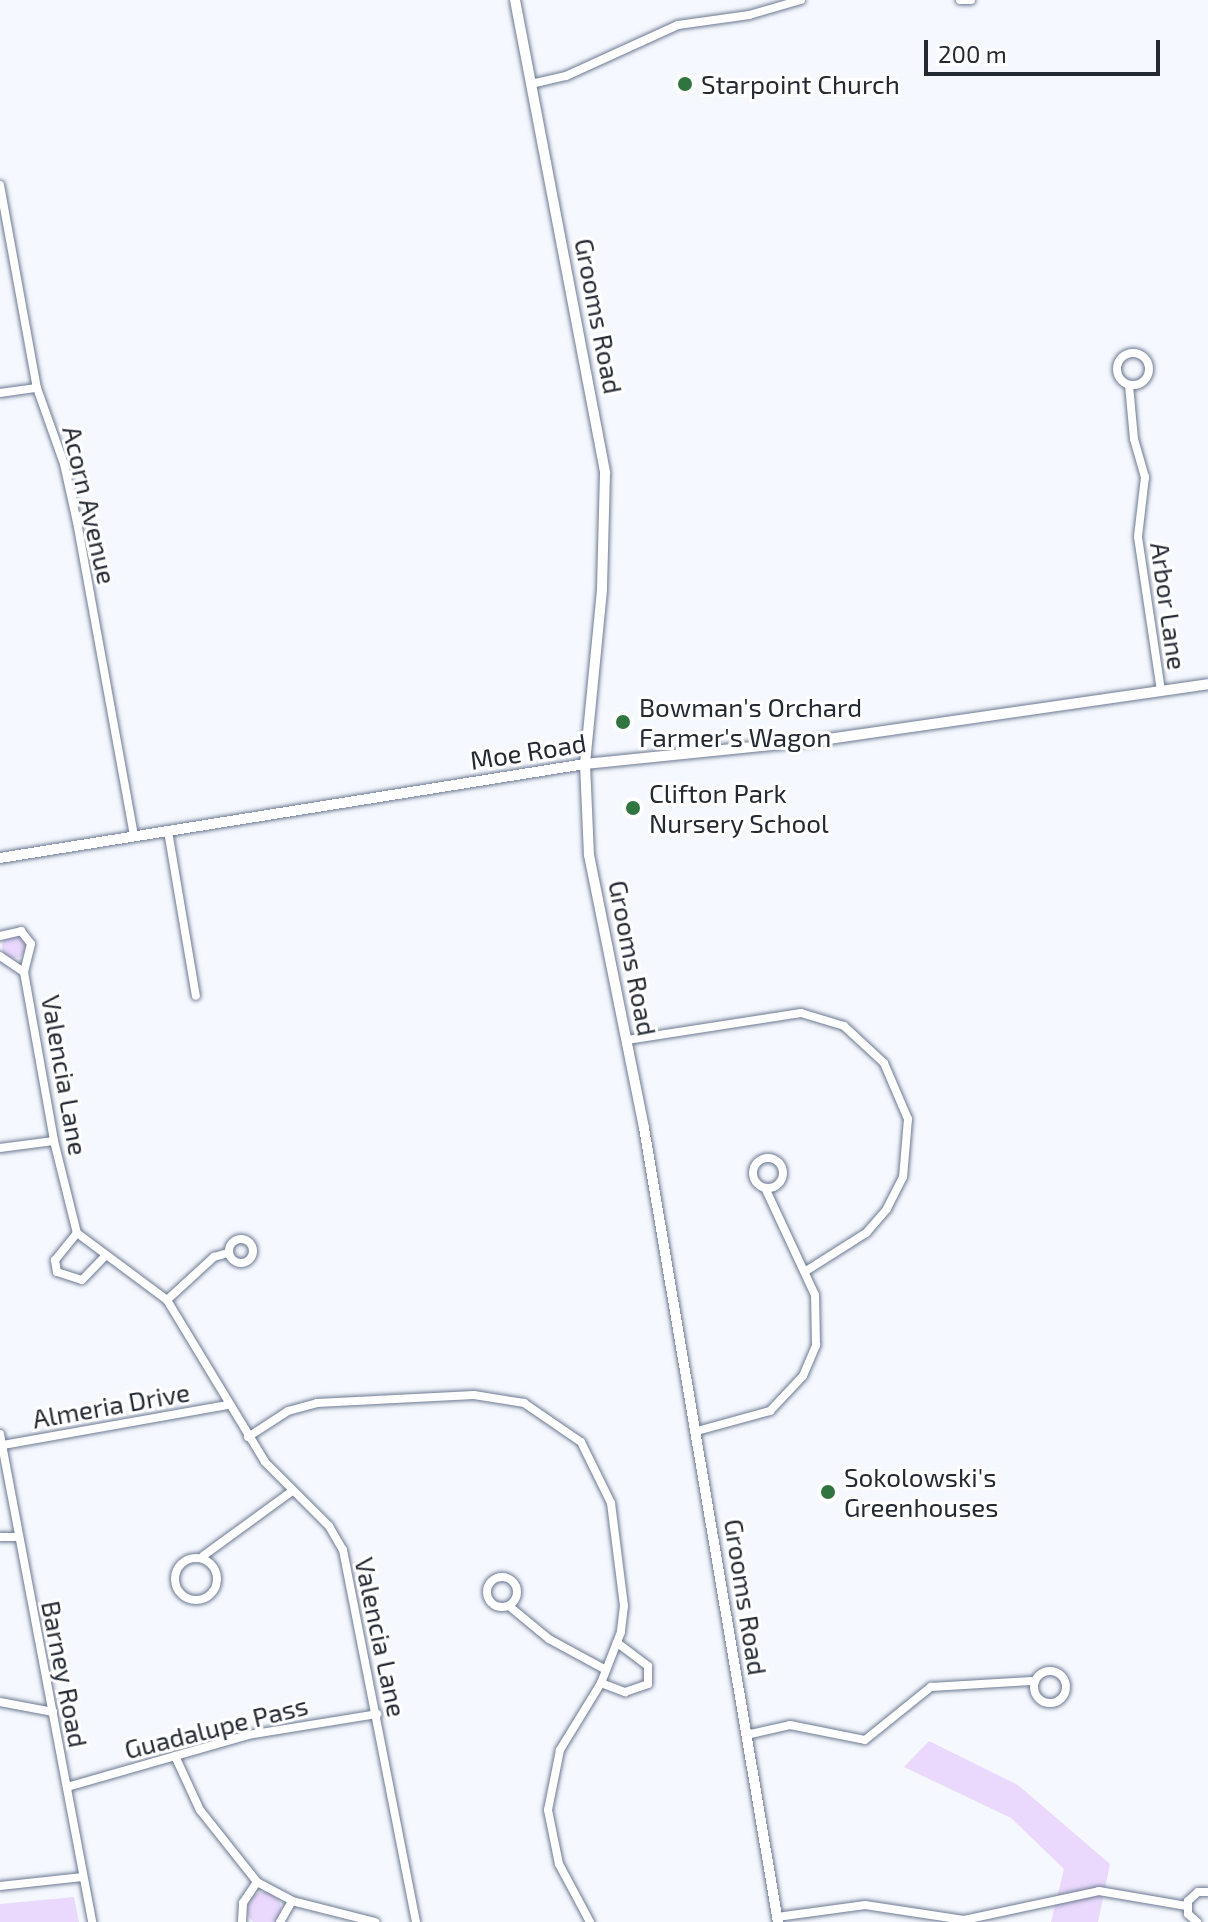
<!DOCTYPE html>
<html>
<head>
<meta charset="utf-8">
<style>
  body { margin:0 }
  #map { position:relative; width:1208px; height:1922px; overflow:hidden; background:#f5f8fe; font-family:"Exo 2",sans-serif }
  div>[style] { position:absolute }
  .green>* { inset:0; background:#ead9fd }
  .round { border-radius:50% }
  .roads { filter:drop-shadow(0 0 2px #6c7991) drop-shadow(0 0 2px #6c7991) }
  .minor>* { height:8px; margin:-4px; padding:0 4px; transform-origin:4px; border-radius:4px; background:#fff }
  .minor>.ring { margin:-4px; padding:0; box-sizing:content-box; background:none; border:8px solid #fff; border-radius:50% }
  .tertiary>* { height:10px; margin:-5px; padding:0 5px; transform-origin:5px; border-radius:5px; background:#fff }
  .dots>* { width:22px; height:22px; translate:-50% -50%; box-sizing:border-box; border:4px solid #fff; border-radius:50% }
  span { translate:-50% -50%; white-space:nowrap; text-align:center; line-height:1.15; -webkit-text-stroke:6px #fff; paint-order:stroke }
  .poi-label { font-size:26px; color:#242a34 }
  .left { translate:0 -50%; text-align:left }
  .street-label { font-size:26px; color:#242a34 }
  .scale { position:absolute; left:924px; top:40px; width:236px; height:36px; box-sizing:border-box; border:4px solid #242a34; border-top:0; padding-left:10px; font-size:24px; line-height:28px; white-space:nowrap; color:#242a34; -webkit-text-stroke:6px #fff; paint-order:stroke }
</style>
</head>
<body>
<div id="map">
  <div class="green">
    <div class="round" style="left:2px;top:934px;width:24px;height:24px"></div>
    <div style="clip-path:polygon(929px 1741px,1018px 1785px,1110px 1864px,1098px 1922px,1051px 1922px,1064px 1869px,1011px 1818px,904px 1767px)"></div>
    <div class="round" style="left:247px;top:1892px;width:34px;height:34px"></div>
    <div style="clip-path:polygon(74px 1897px,79px 1922px,0 1922px,0 1904px)"></div>
  </div>
  <div class="roads">
    <div class="minor">
      <div style="left:960px;top:0;width:11px"></div>
      <div style="left:531px;top:84px;width:36px;rotate:-13deg"></div>
      <div style="left:566px;top:76px;width:123px;rotate:-24.5deg"></div>
      <div style="left:678px;top:25px;width:72px;rotate:-8deg"></div>
      <div style="left:749px;top:15px;width:54px;rotate:-16.1deg"></div>
      <div style="left:0;top:185px;width:206px;rotate:79.7deg"></div>
      <div style="left:37px;top:388px;width:81px;rotate:70.4deg"></div>
      <div style="left:64px;top:464px;width:59px;rotate:77.4deg"></div>
      <div style="left:77px;top:522px;width:320px;rotate:79.7deg"></div>
      <div class="ring" style="left:1117px;top:353px;width:24px;height:24px"></div>
      <div style="left:1129px;top:385px;width:54px;rotate:84.7deg"></div>
      <div style="left:1134px;top:439px;width:40px;rotate:74deg"></div>
      <div style="left:1145px;top:477px;width:60px;rotate:96.7deg"></div>
      <div style="left:1138px;top:537px;width:156px;rotate:81.5deg"></div>
      <div style="left:0;top:393px;width:37px;rotate:-8deg"></div>
      <div style="left:168px;top:831px;width:167px;rotate:80.4deg"></div>
      <div style="left:0;top:936px;width:22px;rotate:-13deg"></div>
      <div style="left:21px;top:931px;width:16px;rotate:52deg"></div>
      <div style="left:31px;top:944px;width:29px;rotate:104deg"></div>
      <div style="left:24px;top:972px;width:172px;rotate:79.9deg"></div>
      <div style="left:54px;top:1141px;width:95px;rotate:76deg"></div>
      <div style="left:77px;top:1233px;width:35px;rotate:129deg"></div>
      <div style="left:55px;top:1260px;width:12px;rotate:81deg"></div>
      <div style="left:57px;top:1272px;width:26px;rotate:18deg"></div>
      <div style="left:82px;top:1280px;width:32px;rotate:-46deg"></div>
      <div style="left:0;top:956px;width:29px;rotate:34deg"></div>
      <div style="left:627px;top:1040px;width:176px;rotate:-8.8deg"></div>
      <div style="left:801px;top:1013px;width:45px;rotate:16.8deg"></div>
      <div style="left:844px;top:1026px;width:54px;rotate:42.8deg"></div>
      <div style="left:884px;top:1063px;width:61px;rotate:66.8deg"></div>
      <div style="left:908px;top:1119px;width:58px;rotate:94.9deg"></div>
      <div style="left:903px;top:1177px;width:36px;rotate:117deg"></div>
      <div style="left:887px;top:1209px;width:32px;rotate:131deg"></div>
      <div style="left:866px;top:1233px;width:71px;rotate:147.7deg"></div>
      <div style="left:0;top:1148px;width:54px;rotate:-7.4deg"></div>
      <div class="ring" style="left:753px;top:1158px;width:22px;height:22px"></div>
      <div style="left:77px;top:1233px;width:112px;rotate:36.7deg"></div>
      <div style="left:167px;top:1300px;width:189px;rotate:58.8deg"></div>
      <div style="left:265px;top:1462px;width:91px;rotate:45deg"></div>
      <div style="left:329px;top:1526px;width:28px;rotate:60deg"></div>
      <div style="left:343px;top:1550px;width:379px;rotate:78.9deg"></div>
      <div class="ring" style="left:229px;top:1239px;width:16px;height:16px"></div>
      <div style="left:167px;top:1300px;width:64px;rotate:-42.5deg"></div>
      <div style="left:214px;top:1257px;width:15px;rotate:-16deg"></div>
      <div style="left:697px;top:1431px;width:76px;rotate:-15.3deg"></div>
      <div style="left:770px;top:1411px;width:48px;rotate:-46.7deg"></div>
      <div style="left:803px;top:1376px;width:34px;rotate:-67deg"></div>
      <div style="left:816px;top:1345px;width:50px;rotate:-91.1deg"></div>
      <div style="left:815px;top:1295px;width:118px;rotate:-115deg"></div>
      <div style="left:0;top:1434px;width:497px;rotate:79.3deg"></div>
      <div style="left:248px;top:1437px;width:48px;rotate:-33deg"></div>
      <div style="left:288px;top:1411px;width:30px;rotate:-15deg"></div>
      <div style="left:317px;top:1403px;width:157px;rotate:-2.9deg"></div>
      <div style="left:474px;top:1395px;width:51px;rotate:9.1deg"></div>
      <div style="left:524px;top:1403px;width:69px;rotate:34.4deg"></div>
      <div style="left:581px;top:1442px;width:68px;rotate:63.8deg"></div>
      <div style="left:611px;top:1503px;width:104px;rotate:82.8deg"></div>
      <div style="left:624px;top:1606px;width:26px;rotate:97deg"></div>
      <div style="left:621px;top:1632px;width:55px;rotate:111.4deg"></div>
      <div style="left:601px;top:1683px;width:79px;rotate:121.5deg"></div>
      <div style="left:560px;top:1750px;width:61px;rotate:101.3deg"></div>
      <div style="left:548px;top:1810px;width:55px;rotate:78.5deg"></div>
      <div style="left:559px;top:1864px;width:66px;rotate:61.9deg"></div>
      <div style="left:3px;top:1445px;width:228px;rotate:-10.1deg"></div>
      <div style="left:0;top:1537px;width:18px"></div>
      <div style="left:203px;top:1556px;width:110px;rotate:-36.1deg"></div>
      <div class="ring" style="left:175px;top:1558px;width:34px;height:34px"></div>
      <div class="ring" style="left:487px;top:1577px;width:22px;height:22px"></div>
      <div style="left:509px;top:1606px;width:52px;rotate:39.5deg"></div>
      <div style="left:549px;top:1639px;width:65px;rotate:28.5deg"></div>
      <div class="ring" style="left:1034px;top:1671px;width:24px;height:24px"></div>
      <div style="left:601px;top:1683px;width:26px;rotate:21deg"></div>
      <div style="left:625px;top:1692px;width:24px;rotate:-19deg"></div>
      <div style="left:648px;top:1684px;width:18px;rotate:-90deg"></div>
      <div style="left:648px;top:1666px;width:39px;rotate:-143deg"></div>
      <div style="left:0;top:1702px;width:54px;rotate:10.7deg"></div>
      <div style="left:746px;top:1735px;width:45px;rotate:-12.8deg"></div>
      <div style="left:790px;top:1725px;width:76px;rotate:11.3deg"></div>
      <div style="left:865px;top:1740px;width:85px;rotate:-38.8deg"></div>
      <div style="left:931px;top:1687px;width:100px;rotate:-3.4deg"></div>
      <div style="left:175px;top:1756px;width:60px;rotate:65.2deg"></div>
      <div style="left:200px;top:1810px;width:92px;rotate:51.6deg"></div>
      <div style="left:257px;top:1882px;width:25px;rotate:124deg"></div>
      <div style="left:243px;top:1903px;width:19px;rotate:93deg"></div>
      <div style="left:67px;top:1787px;width:188px;rotate:-16deg"></div>
      <div style="left:248px;top:1735px;width:131px;rotate:-9.2deg"></div>
      <div style="left:257px;top:1882px;width:40px;rotate:28deg"></div>
      <div style="left:292px;top:1901px;width:86px;rotate:14.2deg"></div>
      <div style="left:0;top:1886px;width:83px;rotate:-6.2deg"></div>
      <div style="left:777px;top:1917px;width:89px;rotate:-7.8deg"></div>
      <div style="left:865px;top:1905px;width:100px;rotate:8.6deg"></div>
      <div style="left:964px;top:1920px;width:138px;rotate:-12.1deg"></div>
      <div style="left:1099px;top:1891px;width:89px;rotate:9.7deg"></div>
      <div style="left:280px;top:1922px;width:24px;rotate:-60deg"></div>
      <div style="left:1197px;top:1922px;width:12px;rotate:-138deg"></div>
      <div style="left:1188px;top:1914px;width:13px;rotate:-90deg"></div>
      <div style="left:1188px;top:1901px;width:13px;rotate:-42deg"></div>
      <div style="left:1198px;top:1892px;width:10px"></div>
    </div>
    <div class="tertiary">
      <div style="left:515px;top:0;width:481px;rotate:79.2deg"></div>
      <div style="left:605px;top:473px;width:117px;rotate:91.5deg"></div>
      <div style="left:602px;top:590px;width:175px;rotate:95.6deg"></div>
      <div style="left:585px;top:764px;width:91px;rotate:87.5deg"></div>
      <div style="left:589px;top:855px;width:278px;rotate:78.6deg"></div>
      <div style="left:644px;top:1128px;width:805px;rotate:80.42deg"></div>
      <div style="left:0;top:858px;width:593px;rotate:-9.13deg"></div>
      <div style="left:585px;top:764px;width:237px;rotate:-5.8deg"></div>
      <div style="left:821px;top:740px;width:391px;rotate:-8.2deg"></div>
    </div>
  </div>
  <div class="dots">
    <div style="left:685px;top:84px;background:#307540"></div>
    <div style="left:623px;top:722px;background:#307540"></div>
    <div style="left:633px;top:808px;background:#307540"></div>
    <div style="left:828px;top:1492px;background:#307540"></div>
  </div>
  <div class="poi-label">
    <span class="left" style="left:701px;top:84px">Starpoint Church</span>
    <span class="left" style="left:639px;top:722px">Bowman's Orchard<br>Farmer's Wagon</span>
    <span class="left" style="left:649px;top:808px">Clifton Park<br>Nursery School</span>
    <span class="left" style="left:844px;top:1492px">Sokolowski's<br>Greenhouses</span>
  </div>
  <div class="street-label">
    <span style="left:599px;top:316px;rotate:79deg">Grooms Road</span>
    <span style="left:90px;top:505px;rotate:77deg">Acorn Avenue</span>
    <span style="left:1169px;top:606px;rotate:82deg">Arbor Lane</span>
    <span style="left:528px;top:751px;rotate:-9deg">Moe Road</span>
    <span style="left:633px;top:958px;rotate:79deg">Grooms Road</span>
    <span style="left:65px;top:1075px;rotate:80deg">Valencia Lane</span>
    <span style="left:111px;top:1405px;rotate:-10deg">Almeria Drive</span>
    <span style="left:746px;top:1597px;rotate:81deg">Grooms Road</span>
    <span style="left:381px;top:1637px;rotate:78deg">Valencia Lane</span>
    <span style="left:65px;top:1674px;rotate:79deg">Barney Road</span>
    <span style="left:216px;top:1727px;rotate:-14deg">Guadalupe Pass</span>
  </div>
  <div class="scale">200 m</div>
</div>
</body>
</html>
